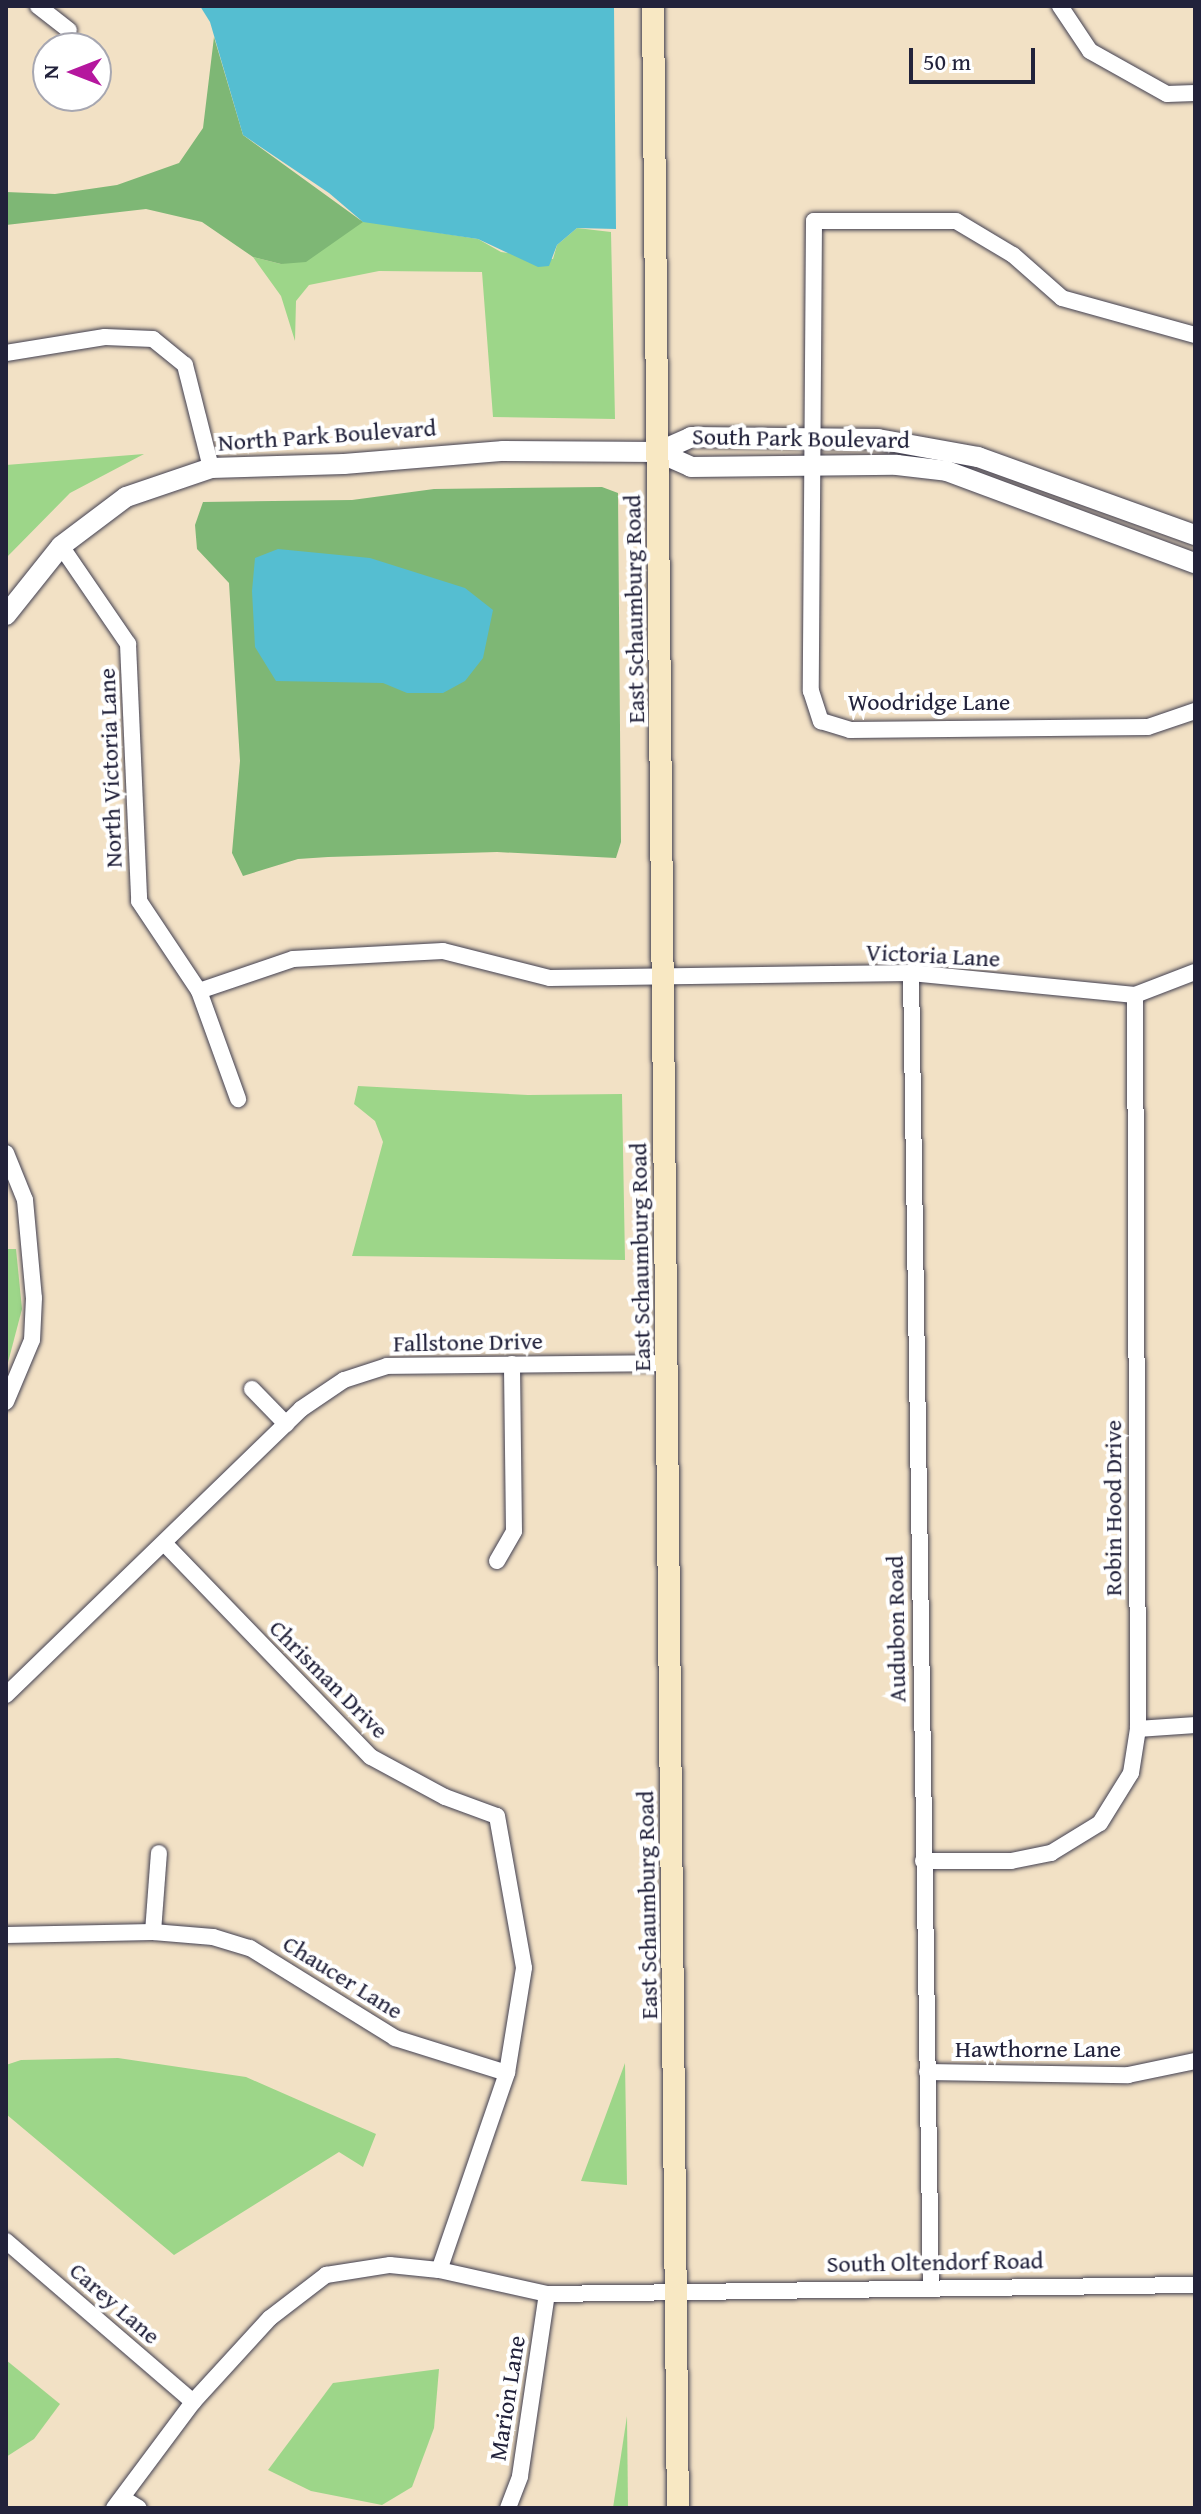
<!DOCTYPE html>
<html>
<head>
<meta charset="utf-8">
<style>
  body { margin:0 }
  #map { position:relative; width:1201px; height:2514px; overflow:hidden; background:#f2e1c5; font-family:"Gentium Book Plus",serif }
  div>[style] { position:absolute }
  .green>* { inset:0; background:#9dd689 }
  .forest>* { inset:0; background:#7eb775 }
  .water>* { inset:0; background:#55bed1 }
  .roads { filter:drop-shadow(0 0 2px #413f50) drop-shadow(0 0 2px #413f50) }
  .minor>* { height:16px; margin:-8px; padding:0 8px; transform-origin:8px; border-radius:8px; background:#fff }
  .tertiary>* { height:20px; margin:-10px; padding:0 10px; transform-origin:10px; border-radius:10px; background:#fff }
  .secondary>* { height:22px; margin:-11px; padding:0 11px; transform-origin:11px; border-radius:11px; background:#f8e8c3 }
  span { translate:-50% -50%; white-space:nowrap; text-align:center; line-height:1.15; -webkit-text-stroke:8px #fff; paint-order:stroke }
  .street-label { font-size:24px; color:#22223b }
  .frame { position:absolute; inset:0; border:8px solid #22223b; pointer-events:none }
  .north { position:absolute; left:32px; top:32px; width:80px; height:80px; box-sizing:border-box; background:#fff; border:2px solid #a7a7b1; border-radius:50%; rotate:270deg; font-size:22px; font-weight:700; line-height:32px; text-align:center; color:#22223b }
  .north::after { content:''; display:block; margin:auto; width:28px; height:36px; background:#b5179e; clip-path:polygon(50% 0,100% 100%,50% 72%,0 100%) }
  .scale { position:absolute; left:909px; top:48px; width:126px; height:36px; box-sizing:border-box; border:4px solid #22223b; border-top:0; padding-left:10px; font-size:24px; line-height:28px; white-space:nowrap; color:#22223b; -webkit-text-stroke:6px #fff; paint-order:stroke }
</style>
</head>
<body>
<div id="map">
  <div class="green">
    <div style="clip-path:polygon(359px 220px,478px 239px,501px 252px,553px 259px,557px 245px,577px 228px,611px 232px,615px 419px,493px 417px,482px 272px,379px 271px,309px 285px,296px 301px,295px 341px,281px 296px,253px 257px,281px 264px)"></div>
    <div style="clip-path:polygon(144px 454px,70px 493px,6px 558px,6px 465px)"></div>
    <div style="clip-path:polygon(358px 1086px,528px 1095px,622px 1094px,625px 1260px,352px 1256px,383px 1142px,375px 1121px,354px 1104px)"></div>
    <div style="clip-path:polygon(6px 1249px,16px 1249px,22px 1309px,6px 1370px)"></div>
    <div style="clip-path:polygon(118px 2058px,246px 2077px,376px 2134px,363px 2167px,339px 2152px,174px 2255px,6px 2114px,6px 2065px,21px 2060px)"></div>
    <div style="clip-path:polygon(625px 2063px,627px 2185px,581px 2181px,604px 2120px)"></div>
    <div style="clip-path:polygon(6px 2360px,60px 2404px,34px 2439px,6px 2457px)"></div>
    <div style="clip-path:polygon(439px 2369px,434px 2428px,412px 2487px,382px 2505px,311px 2491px,268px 2470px,333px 2383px)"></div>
    <div style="clip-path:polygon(627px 2416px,628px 2508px,613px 2508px)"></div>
  </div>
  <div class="forest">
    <div style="clip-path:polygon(214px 37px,243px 135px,363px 222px,306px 262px,281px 264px,253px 257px,202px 222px,146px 209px,6px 225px,6px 192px,55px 194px,117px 185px,179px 163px,203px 128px)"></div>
    <div style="clip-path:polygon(602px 487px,618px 493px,621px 842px,616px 858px,497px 852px,328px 857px,298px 859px,243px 876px,232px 853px,240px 761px,229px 583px,197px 549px,195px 525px,203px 502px,352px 500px,434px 489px)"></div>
  </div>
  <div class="water">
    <div style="clip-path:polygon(200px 6px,614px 6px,616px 229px,577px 228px,557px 245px,549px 266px,538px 267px,478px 239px,363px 222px,329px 193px,243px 135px,210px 22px)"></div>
    <div style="clip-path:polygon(278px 549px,370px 558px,465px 588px,493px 610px,483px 658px,465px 681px,443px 693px,407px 693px,383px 683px,276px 681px,255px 647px,252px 591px,255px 558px)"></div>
  </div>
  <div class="roads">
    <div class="minor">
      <div style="left:38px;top:6px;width:39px;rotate:38deg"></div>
      <div style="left:1060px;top:6px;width:54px;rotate:56.3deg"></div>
      <div style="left:1090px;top:51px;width:88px;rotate:29.2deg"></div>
      <div style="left:1167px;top:94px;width:28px;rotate:-2deg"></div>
      <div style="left:1195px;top:335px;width:138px;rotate:-164.5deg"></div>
      <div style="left:1062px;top:298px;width:65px;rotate:-138.7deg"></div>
      <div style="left:1013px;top:255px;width:66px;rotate:-149.2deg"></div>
      <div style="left:956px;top:221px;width:142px;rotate:180deg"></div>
      <div style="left:814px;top:221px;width:470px;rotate:90.4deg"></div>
      <div style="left:811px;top:691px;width:32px;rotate:72deg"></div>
      <div style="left:821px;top:721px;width:30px;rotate:17deg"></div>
      <div style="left:850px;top:730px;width:298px;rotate:-0.6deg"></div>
      <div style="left:1148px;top:727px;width:50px;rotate:-18.8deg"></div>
      <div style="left:6px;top:353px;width:100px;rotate:-9.2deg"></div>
      <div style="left:105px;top:337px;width:48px;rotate:2.4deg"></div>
      <div style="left:153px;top:339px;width:41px;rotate:39.1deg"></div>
      <div style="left:185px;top:365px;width:106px;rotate:75.8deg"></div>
      <div style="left:61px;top:546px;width:119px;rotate:55.6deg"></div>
      <div style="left:128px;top:644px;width:257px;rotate:87.5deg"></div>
      <div style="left:139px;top:901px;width:108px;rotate:56.3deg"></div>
      <div style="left:199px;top:991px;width:115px;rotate:70.1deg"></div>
      <div style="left:911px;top:973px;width:1312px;rotate:89.13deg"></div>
      <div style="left:199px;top:991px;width:99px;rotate:-18.8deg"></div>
      <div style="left:293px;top:959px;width:150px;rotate:-3.1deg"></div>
      <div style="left:443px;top:951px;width:110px;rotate:14.2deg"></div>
      <div style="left:550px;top:978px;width:361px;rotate:-0.8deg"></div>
      <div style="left:911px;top:973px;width:225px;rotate:5.6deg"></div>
      <div style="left:1135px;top:995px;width:64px;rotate:-21deg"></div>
      <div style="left:6px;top:1153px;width:51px;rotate:68deg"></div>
      <div style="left:25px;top:1200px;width:98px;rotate:84.8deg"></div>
      <div style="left:34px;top:1298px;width:42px;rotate:92.7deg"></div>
      <div style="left:32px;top:1340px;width:67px;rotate:112.8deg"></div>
      <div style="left:252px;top:1389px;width:49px;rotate:45.8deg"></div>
      <div style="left:165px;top:1544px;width:296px;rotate:46deg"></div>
      <div style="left:371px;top:1757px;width:84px;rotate:28.4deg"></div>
      <div style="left:445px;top:1797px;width:55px;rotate:20.1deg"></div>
      <div style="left:497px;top:1816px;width:154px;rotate:79.9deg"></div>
      <div style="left:524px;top:1968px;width:106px;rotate:99.2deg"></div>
      <div style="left:507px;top:2073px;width:208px;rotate:109deg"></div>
      <div style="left:497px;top:1561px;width:34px;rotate:-60deg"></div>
      <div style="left:514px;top:1531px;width:167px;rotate:-90.7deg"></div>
      <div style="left:6px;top:1695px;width:411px;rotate:-44.1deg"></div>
      <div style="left:301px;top:1409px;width:52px;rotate:-34deg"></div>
      <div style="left:344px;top:1380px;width:45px;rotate:-18deg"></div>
      <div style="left:387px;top:1366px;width:280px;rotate:-0.6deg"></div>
      <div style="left:1138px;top:1729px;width:57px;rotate:-4deg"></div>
      <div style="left:923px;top:1861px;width:88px"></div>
      <div style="left:1011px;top:1861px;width:41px;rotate:-11.3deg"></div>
      <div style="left:1051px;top:1853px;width:57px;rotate:-31.5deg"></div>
      <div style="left:1100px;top:1823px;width:59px;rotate:-58.2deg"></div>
      <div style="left:1131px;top:1773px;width:45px;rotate:-81deg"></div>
      <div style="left:1138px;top:1729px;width:734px;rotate:-90.23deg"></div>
      <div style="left:153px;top:1932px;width:79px;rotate:-85.7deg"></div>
      <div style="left:6px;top:1935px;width:147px;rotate:-1.2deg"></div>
      <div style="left:153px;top:1932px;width:60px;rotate:4.8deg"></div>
      <div style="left:213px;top:1937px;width:39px;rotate:17deg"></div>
      <div style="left:250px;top:1948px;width:171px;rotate:31.8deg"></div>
      <div style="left:395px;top:2038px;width:117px;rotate:17.4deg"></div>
      <div style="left:927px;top:2072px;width:201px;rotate:0.9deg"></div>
      <div style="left:1128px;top:2075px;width:68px;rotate:-11.8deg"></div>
      <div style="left:6px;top:2241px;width:247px;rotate:40.7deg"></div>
      <div style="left:124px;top:2499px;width:17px;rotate:31deg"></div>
      <div style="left:114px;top:2508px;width:132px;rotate:-53.3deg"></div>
      <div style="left:193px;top:2402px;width:114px;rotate:-47.5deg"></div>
      <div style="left:270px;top:2318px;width:71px;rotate:-37.5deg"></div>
      <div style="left:326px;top:2275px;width:65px;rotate:-8.9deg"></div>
      <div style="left:390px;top:2265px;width:49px;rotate:5.8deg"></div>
      <div style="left:439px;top:2270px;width:111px;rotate:12.5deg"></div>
      <div style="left:547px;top:2294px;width:648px;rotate:-0.8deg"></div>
      <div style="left:508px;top:2508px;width:34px;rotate:-69deg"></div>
      <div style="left:520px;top:2476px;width:184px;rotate:-81.6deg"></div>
    </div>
    <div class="tertiary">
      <div style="left:658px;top:452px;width:36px;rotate:24deg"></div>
      <div style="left:691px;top:467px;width:206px;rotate:-0.6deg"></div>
      <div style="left:897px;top:465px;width:50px;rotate:6.8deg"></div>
      <div style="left:947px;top:471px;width:265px;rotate:20.4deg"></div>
      <div style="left:6px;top:615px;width:88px;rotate:-51.4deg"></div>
      <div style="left:61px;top:546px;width:81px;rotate:-37deg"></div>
      <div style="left:126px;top:497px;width:90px;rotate:-18.8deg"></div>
      <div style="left:211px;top:468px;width:133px;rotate:-1.7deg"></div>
      <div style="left:344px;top:464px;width:160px;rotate:-4.7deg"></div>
      <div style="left:503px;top:451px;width:155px;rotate:0.4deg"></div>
      <div style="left:658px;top:452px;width:36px;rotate:-24deg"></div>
      <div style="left:691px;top:437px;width:187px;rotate:0.6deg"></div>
      <div style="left:878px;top:439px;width:102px;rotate:10.2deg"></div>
      <div style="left:978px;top:457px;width:231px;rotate:19.8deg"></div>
    </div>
    <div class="secondary">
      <div style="left:653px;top:6px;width:2502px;rotate:89.43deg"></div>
    </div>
  </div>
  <div class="street-label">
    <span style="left:327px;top:435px;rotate:-4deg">North Park Boulevard</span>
    <span style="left:801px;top:438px;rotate:1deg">South Park Boulevard</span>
    <span style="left:634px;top:609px;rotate:-91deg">East Schaumburg Road</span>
    <span style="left:929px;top:702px">Woodridge Lane</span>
    <span style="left:110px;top:768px;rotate:-92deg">North Victoria Lane</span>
    <span style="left:933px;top:955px;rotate:3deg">Victoria Lane</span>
    <span style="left:640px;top:1257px;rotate:-91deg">East Schaumburg Road</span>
    <span style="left:468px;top:1342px;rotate:-1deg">Fallstone Drive</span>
    <span style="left:1113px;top:1508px;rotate:-90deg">Robin Hood Drive</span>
    <span style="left:896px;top:1629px;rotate:-91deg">Audubon Road</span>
    <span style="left:329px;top:1679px;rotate:45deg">Chrisman Drive</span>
    <span style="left:647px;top:1905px;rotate:-91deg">East Schaumburg Road</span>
    <span style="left:343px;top:1977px;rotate:32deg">Chaucer Lane</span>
    <span style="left:1038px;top:2049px">Hawthorne Lane</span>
    <span style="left:935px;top:2262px;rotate:-1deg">South Oltendorf Road</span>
    <span style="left:115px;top:2303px;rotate:41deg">Carey Lane</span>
    <span style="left:507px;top:2398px;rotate:-81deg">Marion Lane</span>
  </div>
  <div class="frame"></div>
  <div class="north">N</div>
  <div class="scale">50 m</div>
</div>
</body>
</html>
